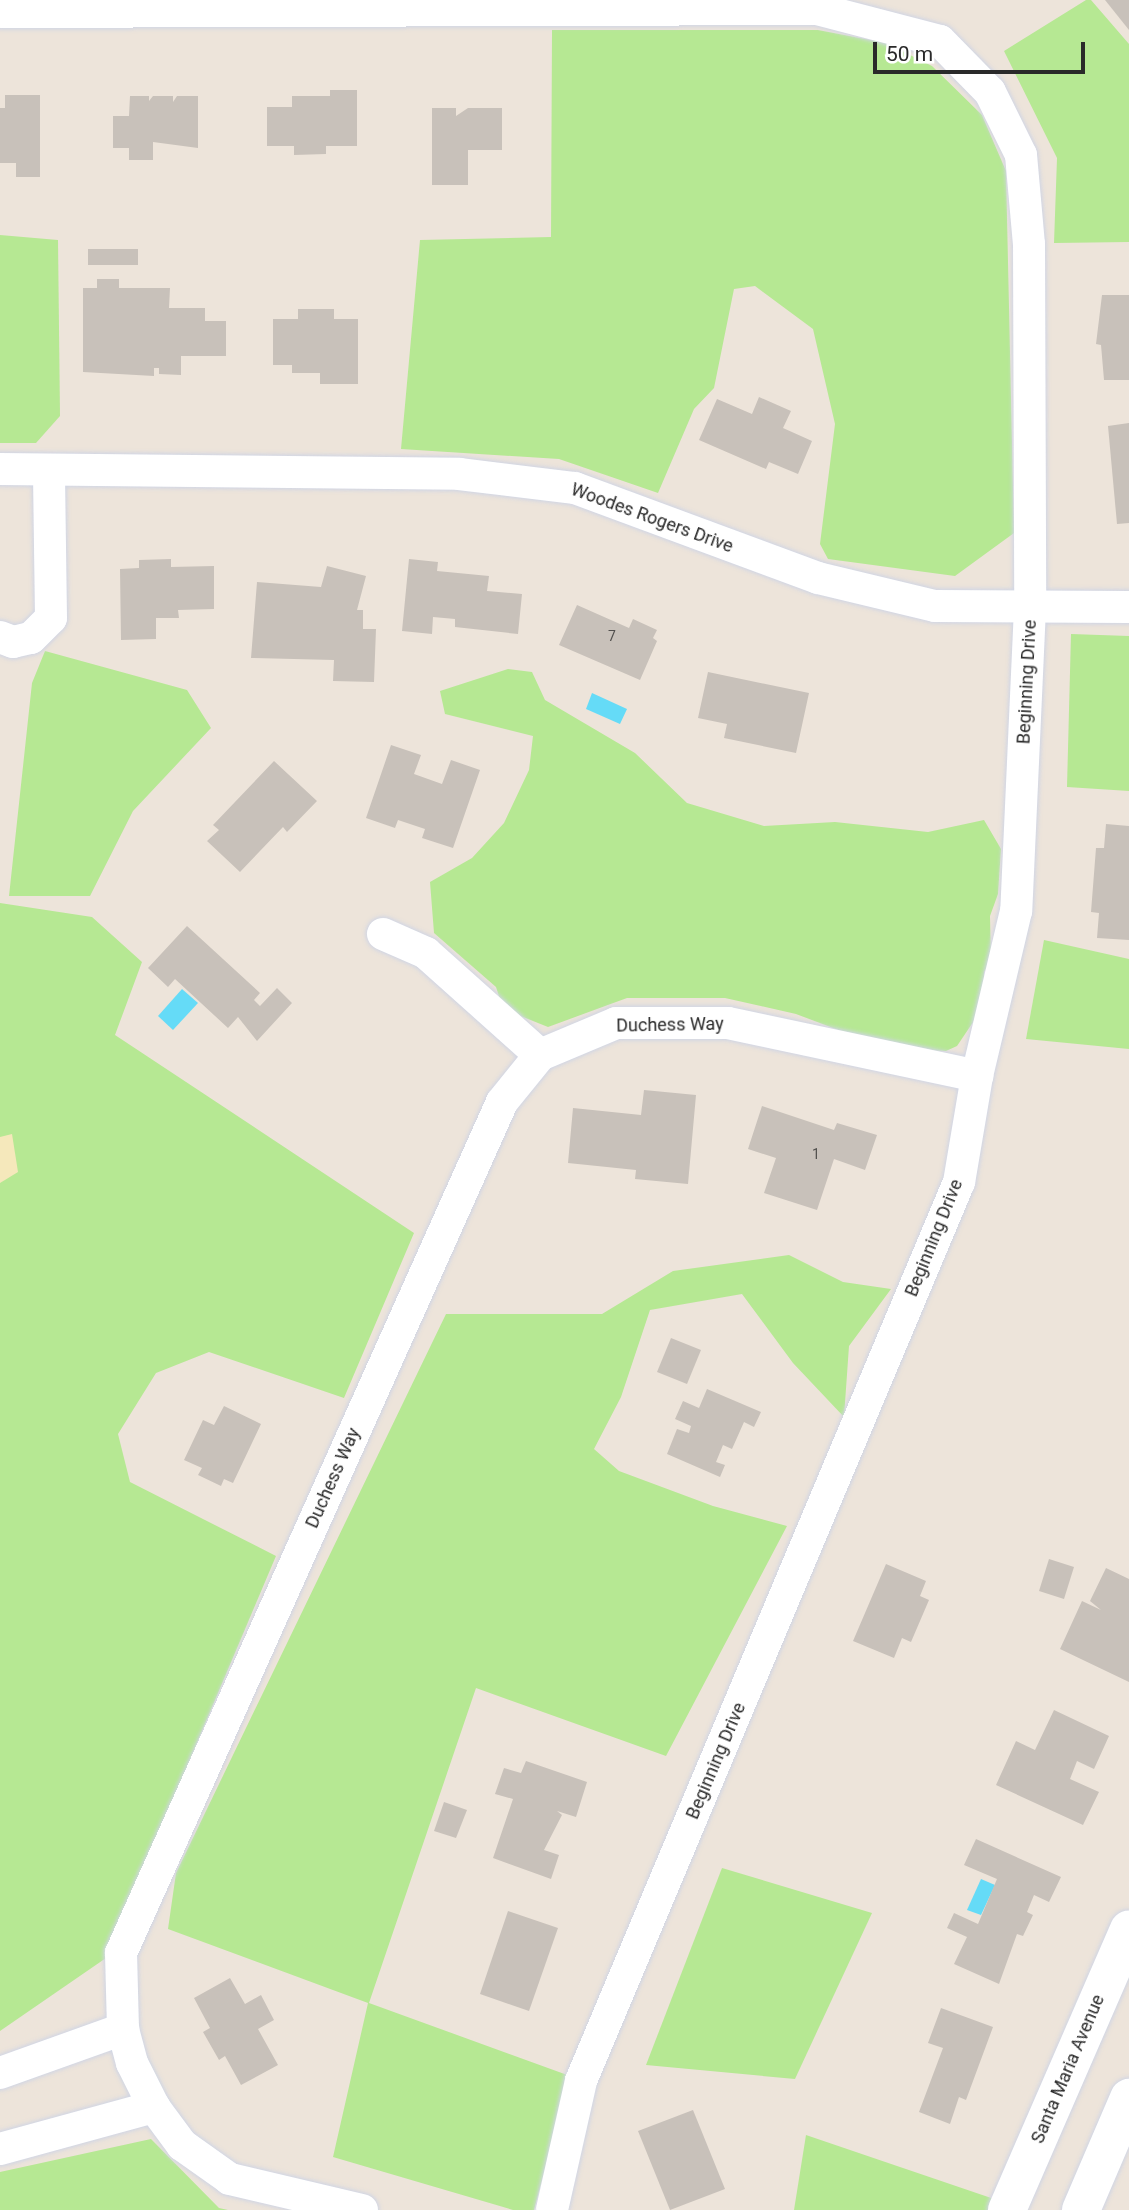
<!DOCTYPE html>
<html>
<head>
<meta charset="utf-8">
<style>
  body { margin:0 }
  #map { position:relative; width:1129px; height:2210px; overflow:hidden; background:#ede4da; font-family:Roboto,sans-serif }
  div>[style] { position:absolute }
  .green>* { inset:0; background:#b6e893 }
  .sand>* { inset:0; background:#f5e8bb }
  .water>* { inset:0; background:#65dbf7 }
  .building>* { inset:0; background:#c8c1ba }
  .roads { filter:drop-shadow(0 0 2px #d0d5e4) drop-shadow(0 0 2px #d0d5e4) }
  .street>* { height:32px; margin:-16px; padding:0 16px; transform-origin:16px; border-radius:16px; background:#fff }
  .secondary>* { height:38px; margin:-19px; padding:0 19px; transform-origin:19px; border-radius:19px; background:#fff }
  span { translate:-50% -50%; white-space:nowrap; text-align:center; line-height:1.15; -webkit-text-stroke:6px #fff; paint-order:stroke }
  .number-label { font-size:14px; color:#52504e }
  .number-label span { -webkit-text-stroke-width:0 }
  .street-label { font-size:18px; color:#2a2a2a }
  .scale { position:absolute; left:873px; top:42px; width:212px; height:32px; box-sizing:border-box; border:4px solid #2a2a2a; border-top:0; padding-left:9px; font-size:21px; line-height:24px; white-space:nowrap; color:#2a2a2a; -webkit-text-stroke:5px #fff; paint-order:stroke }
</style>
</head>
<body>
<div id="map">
  <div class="green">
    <div style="clip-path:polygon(1086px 0,1091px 0,1129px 44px,1129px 242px,1054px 243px,1057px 158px,1004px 51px)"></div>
    <div style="clip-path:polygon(552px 30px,818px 30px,886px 43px,932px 66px,982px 115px,1006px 171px,1014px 533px,955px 576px,828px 559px,820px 544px,835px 424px,813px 329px,755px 286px,734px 289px,714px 388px,694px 409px,658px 493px,559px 459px,401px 449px,420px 240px,551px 237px)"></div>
    <div style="clip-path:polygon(0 235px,58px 240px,60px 416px,36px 443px,0 443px)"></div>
    <div style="clip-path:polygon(1071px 634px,1129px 636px,1129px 791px,1067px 787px)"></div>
    <div style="clip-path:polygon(45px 651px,187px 690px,211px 728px,133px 811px,90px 896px,9px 896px,32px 683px)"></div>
    <div style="clip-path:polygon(508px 669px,532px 672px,545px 700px,635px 753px,687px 803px,764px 826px,835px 822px,928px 832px,984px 820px,1001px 849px,998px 894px,990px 916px,991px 962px,984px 972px,984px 1006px,957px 1046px,946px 1051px,886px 1048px,796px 1014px,725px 998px,627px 998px,548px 1027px,503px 1009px,496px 987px,434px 933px,430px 882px,472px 858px,504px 823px,529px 770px,533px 736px,445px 714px,440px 691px)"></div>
    <div style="clip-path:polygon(0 903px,92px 917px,142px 962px,115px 1035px,414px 1233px,344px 1398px,209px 1352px,156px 1373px,118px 1434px,130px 1482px,276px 1556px,106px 1958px,0 2031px)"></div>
    <div style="clip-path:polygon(1044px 940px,1129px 959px,1129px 1049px,1026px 1039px)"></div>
    <div style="clip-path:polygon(789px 1255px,843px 1282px,891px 1289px,849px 1346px,844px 1417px,793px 1363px,742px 1294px,650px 1310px,621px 1397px,594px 1449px,619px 1471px,713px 1506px,787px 1526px,666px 1756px,476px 1688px,369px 2003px,570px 2076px,534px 2210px,513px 2210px,333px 2157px,368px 2003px,168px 1929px,176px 1873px,446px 1314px,602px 1314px,673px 1271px)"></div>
    <div style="clip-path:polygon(722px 1868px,872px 1913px,795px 2079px,646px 2065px)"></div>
    <div style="clip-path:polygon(806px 2135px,997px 2200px,994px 2210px,794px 2210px)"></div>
    <div style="clip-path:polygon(151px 2139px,219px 2208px,228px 2210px,0 2210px,0 2172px)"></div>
  </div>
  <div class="sand">
    <div style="clip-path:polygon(12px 1134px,18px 1172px,0 1183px,0 1137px)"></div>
  </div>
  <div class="water">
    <div style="clip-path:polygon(592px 693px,627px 709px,620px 724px,586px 709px)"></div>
    <div style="clip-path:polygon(182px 989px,198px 1003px,173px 1030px,158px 1016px)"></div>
    <div style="clip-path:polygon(981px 1879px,995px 1885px,981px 1915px,967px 1910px)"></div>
  </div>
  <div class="building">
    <div style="clip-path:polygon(1105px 0,1129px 0,1129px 30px)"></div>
    <div style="clip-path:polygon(330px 90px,357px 90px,357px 146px,326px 146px,326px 154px,294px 155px,294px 146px,267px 146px,267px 107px,292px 107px,292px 96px,330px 96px)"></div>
    <div style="clip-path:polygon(5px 95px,40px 95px,40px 177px,16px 177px,16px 163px,0 163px,0 108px,5px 108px)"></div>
    <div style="clip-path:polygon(130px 96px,149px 96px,149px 101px,153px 96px,173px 96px,173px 102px,177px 96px,198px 96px,198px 148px,153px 142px,153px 160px,129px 160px,129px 148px,113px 148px,113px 116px,129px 116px)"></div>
    <div style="clip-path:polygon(432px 108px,456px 108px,456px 116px,468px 108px,502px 108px,502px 150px,468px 150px,468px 185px,432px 185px)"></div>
    <div style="clip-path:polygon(88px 249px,138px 249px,138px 265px,88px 265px)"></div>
    <div style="clip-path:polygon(97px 279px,119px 279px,119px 288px,170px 288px,169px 308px,205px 308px,205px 321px,226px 321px,226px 356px,181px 356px,181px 375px,159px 374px,159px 368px,154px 368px,154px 376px,83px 372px,83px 288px,97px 288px)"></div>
    <div style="clip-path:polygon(1102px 295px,1129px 295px,1129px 380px,1104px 380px,1101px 345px,1096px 344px)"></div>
    <div style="clip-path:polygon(298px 309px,334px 309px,334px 319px,358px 319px,358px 384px,320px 384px,320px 373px,292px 373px,292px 365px,273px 365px,273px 319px,298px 319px)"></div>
    <div style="clip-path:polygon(759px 397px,791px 411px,783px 428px,812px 441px,798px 474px,769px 462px,766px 469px,699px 440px,717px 399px,752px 414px)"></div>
    <div style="clip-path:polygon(1129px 423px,1129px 523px,1117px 524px,1108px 426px)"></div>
    <div style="clip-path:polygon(171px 559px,171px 567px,214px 566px,214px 609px,178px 610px,179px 618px,156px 618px,156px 639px,121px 640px,120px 569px,139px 568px,139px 560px)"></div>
    <div style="clip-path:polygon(409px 559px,438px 562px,437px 571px,489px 576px,487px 591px,522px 594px,518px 634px,455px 627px,455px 619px,433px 617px,432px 634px,402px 631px)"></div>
    <div style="clip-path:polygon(327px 566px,366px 576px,357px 610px,363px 610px,363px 629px,376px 629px,374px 682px,333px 681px,334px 660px,251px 658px,257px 582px,321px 587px)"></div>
    <div style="clip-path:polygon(577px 605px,629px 628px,633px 619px,657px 630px,653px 638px,657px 641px,640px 680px,559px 645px)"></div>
    <div style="clip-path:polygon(708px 672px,809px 693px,796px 753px,724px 738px,727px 724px,698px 718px)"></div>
    <div style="clip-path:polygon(391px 745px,421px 755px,414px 774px,442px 784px,451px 760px,480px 770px,453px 848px,422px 838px,425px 829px,398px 820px,395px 828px,366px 818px)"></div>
    <div style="clip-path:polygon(274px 761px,317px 801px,287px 832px,283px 827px,240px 872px,207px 841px,219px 830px,213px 825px)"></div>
    <div style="clip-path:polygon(1106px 824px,1129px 826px,1129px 940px,1097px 938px,1099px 913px,1091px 912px,1096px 848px,1104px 848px)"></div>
    <div style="clip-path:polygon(187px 926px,260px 993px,254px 1000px,260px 1006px,277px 988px,292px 1003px,257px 1041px,238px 1017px,228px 1028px,175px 979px,168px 987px,148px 968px)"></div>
    <div style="clip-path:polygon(644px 1090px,696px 1095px,688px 1184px,635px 1179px,636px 1170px,568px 1163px,573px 1108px,641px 1115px)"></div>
    <div style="clip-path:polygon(762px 1106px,834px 1130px,837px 1123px,877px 1135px,865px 1170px,834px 1159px,817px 1210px,764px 1193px,776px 1158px,748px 1149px)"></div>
    <div style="clip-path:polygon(671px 1338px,701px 1350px,687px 1384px,657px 1372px)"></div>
    <div style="clip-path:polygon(707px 1389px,761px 1412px,754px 1427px,744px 1422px,732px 1449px,723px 1445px,716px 1462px,725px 1465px,720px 1477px,667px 1454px,677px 1429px,689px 1433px,691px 1426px,675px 1419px,683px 1401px,699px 1408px)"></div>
    <div style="clip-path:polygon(224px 1406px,261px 1424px,233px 1483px,224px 1479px,221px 1486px,198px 1475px,202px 1468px,184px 1460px,203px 1420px,214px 1425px)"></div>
    <div style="clip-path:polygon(1049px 1559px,1074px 1567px,1064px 1599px,1039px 1591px)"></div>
    <div style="clip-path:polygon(886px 1564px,926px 1581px,920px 1596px,929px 1600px,911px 1642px,902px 1638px,894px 1658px,853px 1641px)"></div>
    <div style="clip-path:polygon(1106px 1568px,1129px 1579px,1129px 1682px,1060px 1649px,1082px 1601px,1101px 1610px,1090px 1601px)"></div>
    <div style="clip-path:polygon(1054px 1710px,1109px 1736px,1094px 1769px,1077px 1761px,1070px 1779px,1099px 1792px,1083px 1825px,996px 1785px,1016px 1741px,1035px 1750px)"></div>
    <div style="clip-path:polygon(526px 1761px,587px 1782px,576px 1817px,557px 1811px,562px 1815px,544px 1850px,559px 1855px,551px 1879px,493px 1858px,513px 1799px,495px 1794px,504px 1768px,521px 1773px)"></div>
    <div style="clip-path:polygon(444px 1802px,467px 1810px,456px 1838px,434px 1831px)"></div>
    <div style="clip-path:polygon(976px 1839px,1061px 1877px,1049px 1902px,1034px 1895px,1027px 1912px,1033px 1915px,1023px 1936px,1017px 1934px,999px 1984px,954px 1964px,967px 1937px,947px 1928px,954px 1913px,978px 1924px,997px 1879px,964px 1865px)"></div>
    <div style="clip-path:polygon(508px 1911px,558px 1928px,529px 2011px,480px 1994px)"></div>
    <div style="clip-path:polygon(230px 1978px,245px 2004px,261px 1995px,274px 2020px,258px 2029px,278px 2065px,241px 2085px,225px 2056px,219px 2060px,203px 2032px,210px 2028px,194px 1998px)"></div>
    <div style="clip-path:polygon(941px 2008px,993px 2027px,966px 2100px,959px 2097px,950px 2124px,919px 2112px,943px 2048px,928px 2043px)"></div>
    <div style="clip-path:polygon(693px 2110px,725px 2189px,670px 2210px,638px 2131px)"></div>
  </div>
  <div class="roads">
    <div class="street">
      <div style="left:0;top:12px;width:817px;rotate:-0.21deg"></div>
      <div style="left:817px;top:9px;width:127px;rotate:14.6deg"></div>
      <div style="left:940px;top:41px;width:71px;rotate:45.6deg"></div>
      <div style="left:990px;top:92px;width:70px;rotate:63.8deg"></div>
      <div style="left:1021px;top:155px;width:89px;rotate:84.9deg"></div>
      <div style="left:1029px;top:244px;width:364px;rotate:89.8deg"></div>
      <div style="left:1030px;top:608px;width:303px;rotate:92.6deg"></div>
      <div style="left:1016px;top:911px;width:170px;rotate:103.3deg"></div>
      <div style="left:977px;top:1076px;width:108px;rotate:99.6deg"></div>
      <div style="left:959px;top:1182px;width:975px;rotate:112.81deg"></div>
      <div style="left:581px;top:2081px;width:132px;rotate:102.7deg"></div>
      <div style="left:0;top:469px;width:459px;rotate:0.6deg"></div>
      <div style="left:459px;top:474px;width:117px;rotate:6.9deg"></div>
      <div style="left:575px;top:488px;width:259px;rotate:20.3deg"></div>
      <div style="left:818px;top:578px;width:120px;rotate:13.5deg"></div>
      <div style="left:935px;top:606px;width:194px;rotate:0.3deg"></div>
      <div style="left:0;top:637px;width:14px;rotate:21deg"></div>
      <div style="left:13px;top:642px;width:18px;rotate:-13deg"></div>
      <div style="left:31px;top:638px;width:28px;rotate:-45deg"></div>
      <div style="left:51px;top:618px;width:148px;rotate:-90.8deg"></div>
      <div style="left:383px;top:934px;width:47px;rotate:23.8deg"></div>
      <div style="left:426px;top:953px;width:153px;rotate:41.8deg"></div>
      <div style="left:0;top:2073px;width:131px;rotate:-19.7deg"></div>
      <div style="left:0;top:2149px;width:160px;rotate:-15.3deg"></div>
      <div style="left:362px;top:2210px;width:136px;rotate:-166.8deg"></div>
      <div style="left:230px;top:2179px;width:59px;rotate:-144.7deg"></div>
      <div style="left:182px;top:2145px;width:47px;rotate:-126.4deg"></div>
      <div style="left:154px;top:2107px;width:49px;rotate:-116.6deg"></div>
      <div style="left:132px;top:2063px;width:35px;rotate:-105deg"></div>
      <div style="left:123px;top:2029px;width:76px;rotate:-91.5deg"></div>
      <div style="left:121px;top:1953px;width:932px;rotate:-65.88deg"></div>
      <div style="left:502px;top:1102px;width:60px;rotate:-51deg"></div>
      <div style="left:540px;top:1055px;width:82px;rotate:-22.8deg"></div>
      <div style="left:616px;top:1023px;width:112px"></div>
      <div style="left:728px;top:1023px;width:255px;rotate:12deg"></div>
    </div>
    <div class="secondary">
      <div style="left:1007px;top:2210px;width:306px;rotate:-66.5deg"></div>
      <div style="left:1081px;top:2210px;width:122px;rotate:-66.8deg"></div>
    </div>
  </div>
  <div class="number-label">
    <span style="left:612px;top:636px">7</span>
    <span style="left:816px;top:1154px">1</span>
  </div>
  <div class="street-label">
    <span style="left:652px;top:518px;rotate:20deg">Woodes Rogers Drive</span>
    <span style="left:1027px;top:682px;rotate:-87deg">Beginning Drive</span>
    <span style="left:670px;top:1025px;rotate:-1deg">Duchess Way</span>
    <span style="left:934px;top:1238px;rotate:-68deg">Beginning Drive</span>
    <span style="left:333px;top:1478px;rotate:-66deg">Duchess Way</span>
    <span style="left:716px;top:1761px;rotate:-67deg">Beginning Drive</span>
    <span style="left:1068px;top:2069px;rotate:-67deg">Santa Maria Avenue</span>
  </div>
  <div class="scale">50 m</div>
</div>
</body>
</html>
